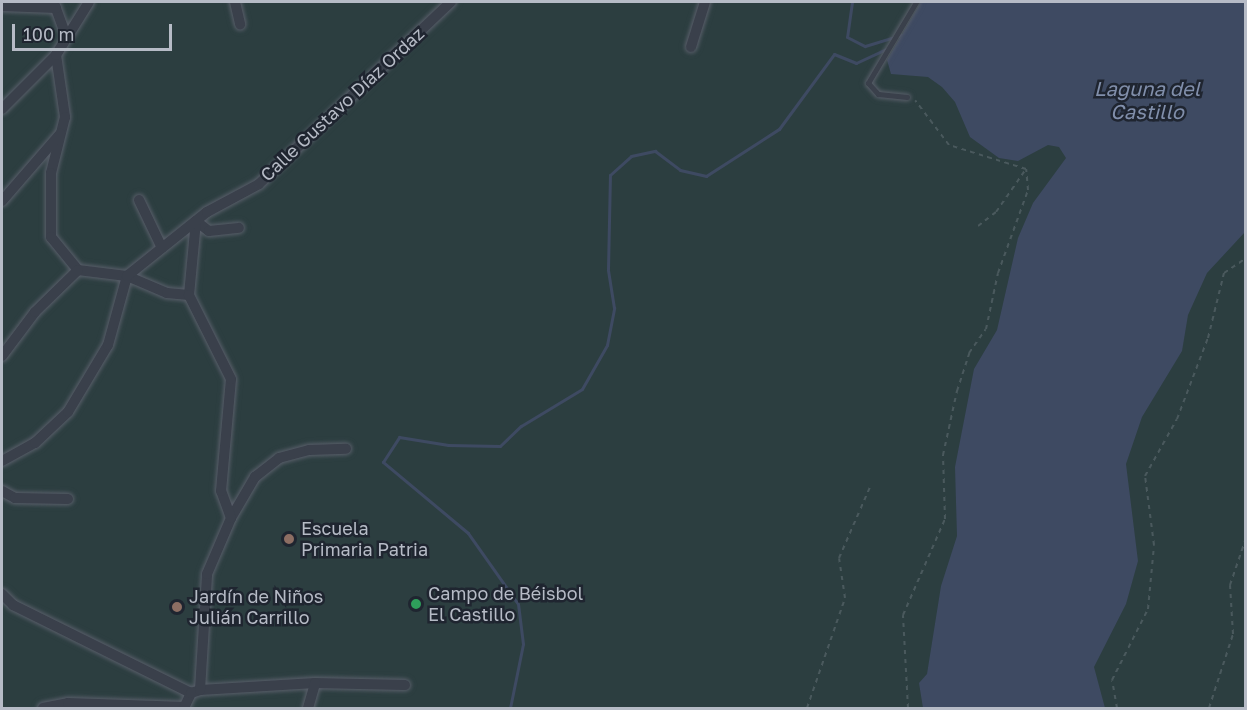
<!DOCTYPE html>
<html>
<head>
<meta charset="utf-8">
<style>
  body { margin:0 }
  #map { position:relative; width:1247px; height:710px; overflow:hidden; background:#262e3b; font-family:"Golos Text",sans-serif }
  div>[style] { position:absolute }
  .green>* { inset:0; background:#2c3e40 }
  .water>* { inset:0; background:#3e4a62 }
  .stream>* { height:3px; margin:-1.5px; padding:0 1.5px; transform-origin:1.5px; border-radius:1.5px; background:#3e4a62 }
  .path>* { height:2px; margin-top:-1px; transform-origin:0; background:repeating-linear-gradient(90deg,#4a595d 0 4.5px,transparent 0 9px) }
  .roads { filter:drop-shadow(0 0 2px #585e69) drop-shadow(0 0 2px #585e69) }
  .lane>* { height:5px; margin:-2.5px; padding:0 2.5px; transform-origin:2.5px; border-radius:2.5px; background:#3a404b }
  .street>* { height:10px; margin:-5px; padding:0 5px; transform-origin:5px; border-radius:5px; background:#3a404b }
  .dots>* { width:16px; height:16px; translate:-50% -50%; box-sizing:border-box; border:3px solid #1f2530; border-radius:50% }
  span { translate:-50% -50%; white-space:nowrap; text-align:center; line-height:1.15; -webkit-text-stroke:5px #1f2530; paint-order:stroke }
  .street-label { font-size:18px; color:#b6bbc6 }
  .poi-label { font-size:18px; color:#b6bbc6 }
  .left { translate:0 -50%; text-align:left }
  .water-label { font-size:20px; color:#818fab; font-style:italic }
  .frame { position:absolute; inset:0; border:3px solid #b6bbc6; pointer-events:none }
  .scale { position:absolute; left:12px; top:24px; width:160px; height:27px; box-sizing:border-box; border:3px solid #b6bbc6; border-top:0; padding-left:8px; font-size:18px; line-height:21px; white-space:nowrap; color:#b6bbc6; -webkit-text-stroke:4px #1f2530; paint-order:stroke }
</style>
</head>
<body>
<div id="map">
  <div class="green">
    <div style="clip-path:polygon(2px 2px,1245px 2px,1245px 708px,2px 708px)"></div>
  </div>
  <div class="water">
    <div style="clip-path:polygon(921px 2px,1245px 2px,1245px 232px,1207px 273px,1188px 315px,1182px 351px,1142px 417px,1126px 464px,1138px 561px,1126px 604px,1094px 667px,1105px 708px,923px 708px,919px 683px,927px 674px,941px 586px,957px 536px,955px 467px,974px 369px,997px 330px,1018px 238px,1033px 203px,1066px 158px,1059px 147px,1048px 145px,1018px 161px,999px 158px,970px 137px,955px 102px,942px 87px,928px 77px,891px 74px,887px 60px)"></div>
  </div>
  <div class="stream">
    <div style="left:852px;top:2px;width:35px;rotate:98deg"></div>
    <div style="left:847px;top:37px;width:20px;rotate:27deg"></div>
    <div style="left:865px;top:46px;width:38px;rotate:-17deg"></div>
    <div style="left:510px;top:708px;width:65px;rotate:-78.5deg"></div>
    <div style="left:523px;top:644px;width:40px;rotate:-97.1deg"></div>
    <div style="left:518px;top:604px;width:87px;rotate:-125.2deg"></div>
    <div style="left:468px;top:533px;width:111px;rotate:-140.1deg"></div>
    <div style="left:383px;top:462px;width:30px;rotate:-57deg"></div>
    <div style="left:399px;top:437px;width:50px;rotate:9.3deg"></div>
    <div style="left:448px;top:445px;width:52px;rotate:1.1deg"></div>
    <div style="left:500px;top:446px;width:29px;rotate:-44deg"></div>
    <div style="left:521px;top:426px;width:71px;rotate:-31.2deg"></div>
    <div style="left:582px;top:389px;width:51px;rotate:-60.4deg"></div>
    <div style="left:607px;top:345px;width:38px;rotate:-79deg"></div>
    <div style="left:614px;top:308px;width:39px;rotate:-99deg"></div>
    <div style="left:608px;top:269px;width:94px;rotate:-88.8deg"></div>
    <div style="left:610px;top:175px;width:28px;rotate:-42deg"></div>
    <div style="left:631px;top:156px;width:25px;rotate:-12deg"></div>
    <div style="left:655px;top:151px;width:31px;rotate:37deg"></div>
    <div style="left:680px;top:170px;width:27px;rotate:13deg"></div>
    <div style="left:706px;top:176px;width:87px;rotate:-32.8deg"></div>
    <div style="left:779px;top:129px;width:93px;rotate:-53.7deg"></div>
    <div style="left:834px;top:54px;width:24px;rotate:22deg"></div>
    <div style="left:856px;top:63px;width:33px;rotate:-25deg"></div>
  </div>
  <div class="path">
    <div style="left:978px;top:226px;width:23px;rotate:-38deg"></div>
    <div style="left:996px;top:212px;width:52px;rotate:-55.1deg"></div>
    <div style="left:807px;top:708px;width:116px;rotate:-70.9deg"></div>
    <div style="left:845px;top:598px;width:40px;rotate:-98.5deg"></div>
    <div style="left:839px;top:558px;width:77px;rotate:-66.4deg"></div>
    <div style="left:908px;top:708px;width:93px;rotate:-93.1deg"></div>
    <div style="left:903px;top:615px;width:105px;rotate:-66.4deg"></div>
    <div style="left:945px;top:519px;width:64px;rotate:-91.8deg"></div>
    <div style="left:943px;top:455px;width:66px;rotate:-77.7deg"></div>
    <div style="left:957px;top:391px;width:40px;rotate:-72deg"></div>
    <div style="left:969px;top:353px;width:29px;rotate:-55deg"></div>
    <div style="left:986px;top:329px;width:57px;rotate:-77.9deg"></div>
    <div style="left:998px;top:273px;width:88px;rotate:-70.1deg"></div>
    <div style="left:1028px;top:190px;width:21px;rotate:-95deg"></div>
    <div style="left:1026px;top:169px;width:81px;rotate:-162.7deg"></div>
    <div style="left:949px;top:145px;width:56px;rotate:-127.1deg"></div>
    <div style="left:1117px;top:708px;width:28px;rotate:-100deg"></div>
    <div style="left:1112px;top:680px;width:80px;rotate:-63.1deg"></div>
    <div style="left:1148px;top:609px;width:64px;rotate:-84.6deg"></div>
    <div style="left:1154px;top:545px;width:70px;rotate:-97.4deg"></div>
    <div style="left:1145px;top:476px;width:65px;rotate:-60.7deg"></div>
    <div style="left:1177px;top:419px;width:87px;rotate:-69.1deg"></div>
    <div style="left:1208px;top:338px;width:67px;rotate:-76.2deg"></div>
    <div style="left:1224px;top:273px;width:27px;rotate:-34deg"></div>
    <div style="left:1209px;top:708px;width:78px;rotate:-72deg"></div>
    <div style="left:1233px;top:634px;width:49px;rotate:-93.5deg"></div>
    <div style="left:1230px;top:585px;width:50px;rotate:-71.2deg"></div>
  </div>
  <div class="roads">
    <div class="lane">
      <div style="left:907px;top:97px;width:29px;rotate:-174deg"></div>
      <div style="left:878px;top:94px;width:15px;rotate:-132deg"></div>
      <div style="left:868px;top:83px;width:94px;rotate:-59.3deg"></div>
    </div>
    <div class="street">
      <div style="left:235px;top:2px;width:23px;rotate:77deg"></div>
      <div style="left:54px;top:3px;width:35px;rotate:70deg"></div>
      <div style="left:2px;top:6px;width:54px;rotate:2.1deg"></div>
      <div style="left:691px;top:47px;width:47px;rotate:-72.7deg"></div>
      <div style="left:56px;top:55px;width:63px;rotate:81.7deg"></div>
      <div style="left:65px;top:117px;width:58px;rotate:104deg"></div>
      <div style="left:51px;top:173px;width:64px;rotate:90deg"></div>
      <div style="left:51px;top:237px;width:43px;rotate:50.7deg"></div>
      <div style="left:78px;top:270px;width:49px;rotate:7deg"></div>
      <div style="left:127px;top:276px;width:43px;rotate:23deg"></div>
      <div style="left:167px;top:293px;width:22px;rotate:5deg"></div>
      <div style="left:2px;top:109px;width:76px;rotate:-45deg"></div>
      <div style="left:56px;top:55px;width:62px;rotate:-58.1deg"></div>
      <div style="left:139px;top:200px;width:53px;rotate:64.4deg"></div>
      <div style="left:2px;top:201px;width:89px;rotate:-49.1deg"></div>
      <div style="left:196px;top:221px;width:16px;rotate:38deg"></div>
      <div style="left:209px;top:231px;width:30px;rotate:-6deg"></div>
      <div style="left:189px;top:295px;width:74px;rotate:-84.6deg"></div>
      <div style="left:2px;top:356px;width:55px;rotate:-53.1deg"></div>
      <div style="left:35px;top:312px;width:60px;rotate:-44.3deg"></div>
      <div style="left:2px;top:461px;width:38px;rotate:-29deg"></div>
      <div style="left:35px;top:443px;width:45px;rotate:-43.2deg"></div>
      <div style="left:68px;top:412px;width:78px;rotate:-59.2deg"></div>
      <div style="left:108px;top:345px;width:72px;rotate:-74.6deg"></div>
      <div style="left:127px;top:276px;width:102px;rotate:-38.7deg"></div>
      <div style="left:207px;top:212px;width:59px;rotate:-28.3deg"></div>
      <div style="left:259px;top:184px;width:265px;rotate:-43.5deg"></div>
      <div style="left:2px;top:491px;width:15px;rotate:28deg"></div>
      <div style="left:15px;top:498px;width:53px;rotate:1.1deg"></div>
      <div style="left:231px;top:518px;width:48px;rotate:-59.7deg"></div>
      <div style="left:255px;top:477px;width:31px;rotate:-38deg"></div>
      <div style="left:279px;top:458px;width:31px;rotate:-15deg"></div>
      <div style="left:309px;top:450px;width:37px;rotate:-2deg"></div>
      <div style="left:2px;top:594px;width:16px;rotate:45deg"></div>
      <div style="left:13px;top:605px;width:199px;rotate:26.3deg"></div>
      <div style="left:200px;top:690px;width:115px;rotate:-3.5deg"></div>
      <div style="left:315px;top:683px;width:90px;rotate:1.3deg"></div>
      <div style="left:43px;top:708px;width:25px;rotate:-11deg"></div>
      <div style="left:68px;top:703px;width:117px;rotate:2deg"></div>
      <div style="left:184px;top:708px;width:17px;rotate:-65deg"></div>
      <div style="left:191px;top:693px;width:9px;rotate:-18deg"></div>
      <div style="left:200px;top:690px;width:116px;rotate:-86.5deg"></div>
      <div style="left:207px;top:574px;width:61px;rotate:-66.8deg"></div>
      <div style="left:231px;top:518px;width:29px;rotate:-110deg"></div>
      <div style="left:221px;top:491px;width:112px;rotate:-84.9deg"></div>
      <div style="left:231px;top:379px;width:94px;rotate:-116.6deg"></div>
      <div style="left:308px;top:708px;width:26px;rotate:-74deg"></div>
    </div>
  </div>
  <div class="dots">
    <div style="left:289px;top:539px;background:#8d6e63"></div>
    <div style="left:416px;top:604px;background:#2e9e5b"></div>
    <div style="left:177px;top:607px;background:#8d6e63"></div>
  </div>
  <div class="street-label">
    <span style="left:342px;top:104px;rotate:-43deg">Calle Gustavo Díaz Ordaz</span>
  </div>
  <div class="poi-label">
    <span class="left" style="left:301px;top:539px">Escuela<br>Primaria Patria</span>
    <span class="left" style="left:428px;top:604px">Campo de Béisbol<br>El Castillo</span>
    <span class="left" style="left:189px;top:607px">Jardín de Niños<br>Julián Carrillo</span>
  </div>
  <div class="water-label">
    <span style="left:1147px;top:100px">Laguna del<br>Castillo</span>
  </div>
  <div class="frame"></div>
  <div class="scale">100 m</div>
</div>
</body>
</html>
